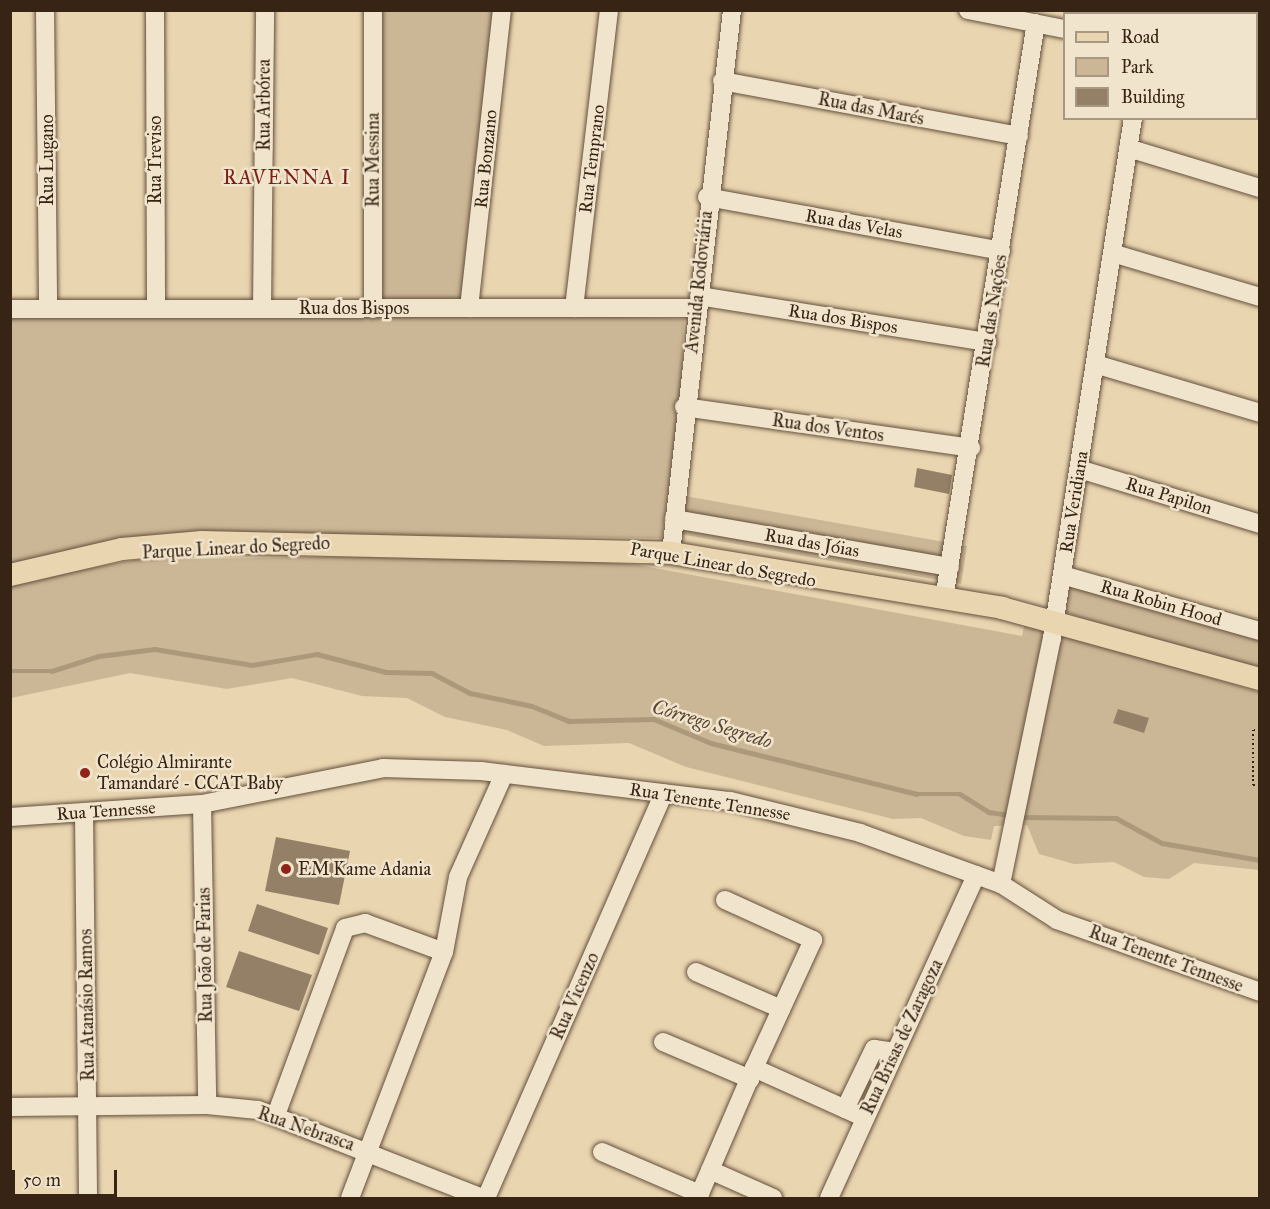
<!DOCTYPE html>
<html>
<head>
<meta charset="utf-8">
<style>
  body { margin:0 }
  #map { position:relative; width:1270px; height:1209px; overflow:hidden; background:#e9d5b0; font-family:"IM FELL Great Primer",serif }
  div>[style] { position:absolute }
  .green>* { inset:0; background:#cbb796 }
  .stream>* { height:4.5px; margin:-2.25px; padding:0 2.25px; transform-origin:2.25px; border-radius:2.25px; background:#ac997b }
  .building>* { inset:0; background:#948066 }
  .path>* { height:2px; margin-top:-1px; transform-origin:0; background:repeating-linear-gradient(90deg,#372415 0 1.5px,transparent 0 4.5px) }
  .roads { filter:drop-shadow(0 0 2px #64503c) drop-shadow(0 0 2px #64503c) }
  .minor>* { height:18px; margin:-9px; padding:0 9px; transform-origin:9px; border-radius:9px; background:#f1e4cc }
  .major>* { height:22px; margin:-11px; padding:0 11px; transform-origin:11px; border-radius:11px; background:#e9d5b0 }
  .dots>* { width:16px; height:16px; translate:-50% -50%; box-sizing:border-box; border:3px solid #f1e4cc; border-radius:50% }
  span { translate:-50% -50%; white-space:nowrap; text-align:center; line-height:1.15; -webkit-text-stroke:5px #f1e4cc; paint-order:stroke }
  .street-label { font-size:18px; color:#372415 }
  .poi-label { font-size:18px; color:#372415 }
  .left { translate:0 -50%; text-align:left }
  .neighbourhood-label { font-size:20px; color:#7a1f14; letter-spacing:1.5px }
  .water-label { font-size:20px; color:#5a4734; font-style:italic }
  .frame { position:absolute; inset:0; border:12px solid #372415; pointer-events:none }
  .legend { position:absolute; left:1063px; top:12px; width:195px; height:108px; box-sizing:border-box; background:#f1e4cc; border:2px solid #a79783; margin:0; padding:8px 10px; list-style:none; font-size:18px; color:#372415 }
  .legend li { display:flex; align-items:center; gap:12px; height:30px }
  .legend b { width:30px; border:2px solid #a79783 }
  .scale { position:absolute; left:12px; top:1170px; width:105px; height:27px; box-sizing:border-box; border:3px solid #372415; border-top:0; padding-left:8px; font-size:18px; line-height:21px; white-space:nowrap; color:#372415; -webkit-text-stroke:4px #f1e4cc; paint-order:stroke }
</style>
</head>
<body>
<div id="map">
  <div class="green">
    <div style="clip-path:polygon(379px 11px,495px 11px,460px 313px,684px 319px,681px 396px,662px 538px,204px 534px,11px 567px,11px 317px,379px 316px)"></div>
    <div style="clip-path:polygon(679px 495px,967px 546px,961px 584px,674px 533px)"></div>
    <div style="clip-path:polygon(507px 554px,638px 565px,1022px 636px,1025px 622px,1259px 692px,1259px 870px,1194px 863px,1169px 879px,1144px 877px,1114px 862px,1074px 864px,1039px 854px,1027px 825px,994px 826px,991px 840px,964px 836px,921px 818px,893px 819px,686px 767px,629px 743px,544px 746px,507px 730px,445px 717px,407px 698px,362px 696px,292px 678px,227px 689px,130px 673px,11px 698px,11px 583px,135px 560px)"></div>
    <div style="clip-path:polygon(1070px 586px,1259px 637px,1259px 674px,1064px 612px)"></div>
  </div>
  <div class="stream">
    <div style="left:10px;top:671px;width:42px"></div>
    <div style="left:52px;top:671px;width:49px;rotate:-17.7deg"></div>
    <div style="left:99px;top:656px;width:56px;rotate:-7.1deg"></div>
    <div style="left:155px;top:649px;width:98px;rotate:9.4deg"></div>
    <div style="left:252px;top:665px;width:66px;rotate:-9.6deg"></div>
    <div style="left:317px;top:654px;width:71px;rotate:14.6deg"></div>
    <div style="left:386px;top:672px;width:46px;rotate:1.2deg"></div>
    <div style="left:432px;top:673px;width:43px;rotate:27.8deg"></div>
    <div style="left:470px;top:693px;width:63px;rotate:11.8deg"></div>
    <div style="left:532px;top:706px;width:40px;rotate:22deg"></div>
    <div style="left:569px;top:721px;width:85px;rotate:-1.3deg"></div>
    <div style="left:654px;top:719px;width:62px;rotate:22.8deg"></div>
    <div style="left:711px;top:743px;width:212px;rotate:13.9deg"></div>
    <div style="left:917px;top:794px;width:43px"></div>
    <div style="left:960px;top:794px;width:34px;rotate:32deg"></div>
    <div style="left:989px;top:812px;width:22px;rotate:8deg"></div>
    <div style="left:1019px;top:817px;width:97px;rotate:0.6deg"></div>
    <div style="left:1116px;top:818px;width:52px;rotate:28.5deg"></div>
    <div style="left:1162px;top:843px;width:99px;rotate:9.8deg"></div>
  </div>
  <div class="building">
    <div style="clip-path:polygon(917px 468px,952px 475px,949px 494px,914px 487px)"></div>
    <div style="clip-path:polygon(1118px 709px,1149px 718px,1144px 733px,1113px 723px)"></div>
    <div style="clip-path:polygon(276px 837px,350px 851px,339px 905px,265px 891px)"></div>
    <div style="clip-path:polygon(257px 904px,328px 928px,319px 955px,248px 931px)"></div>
    <div style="clip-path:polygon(239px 951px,312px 975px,299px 1011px,226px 987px)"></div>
  </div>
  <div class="path">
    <div style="left:1260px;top:730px;width:7px;rotate:180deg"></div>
    <div style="left:1253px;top:730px;width:55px;rotate:90deg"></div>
    <div style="left:1253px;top:785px;width:7px"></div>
  </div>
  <div class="roads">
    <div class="minor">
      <div style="left:45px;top:10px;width:299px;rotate:89.4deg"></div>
      <div style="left:155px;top:10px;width:299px;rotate:89.8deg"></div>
      <div style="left:968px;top:10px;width:98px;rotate:11.2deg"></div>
      <div style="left:1149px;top:14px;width:4px;rotate:-90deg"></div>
      <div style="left:1256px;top:77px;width:4px;rotate:14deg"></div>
      <div style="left:722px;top:81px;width:302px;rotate:10.5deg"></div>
      <div style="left:1128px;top:148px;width:138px;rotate:16.9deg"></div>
      <div style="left:707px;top:197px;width:299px;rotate:10.4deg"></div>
      <div style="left:1112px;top:253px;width:154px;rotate:16.6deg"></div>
      <div style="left:699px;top:296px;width:292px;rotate:9.1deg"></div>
      <div style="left:262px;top:308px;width:298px;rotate:-89.4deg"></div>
      <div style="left:469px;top:308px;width:300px;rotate:-83.7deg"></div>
      <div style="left:574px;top:308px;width:300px;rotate:-83.3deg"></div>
      <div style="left:10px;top:309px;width:688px;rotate:-0.08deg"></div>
      <div style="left:373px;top:309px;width:299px;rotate:-90deg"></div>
      <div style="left:1095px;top:364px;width:172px;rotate:16.5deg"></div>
      <div style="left:684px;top:407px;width:290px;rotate:8.1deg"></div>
      <div style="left:1079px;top:469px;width:189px;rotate:16.9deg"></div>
      <div style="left:674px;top:519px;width:280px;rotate:9.9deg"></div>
      <div style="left:671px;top:553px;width:546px;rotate:-83.59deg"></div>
      <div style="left:1062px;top:575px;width:206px;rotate:15.8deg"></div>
      <div style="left:944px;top:599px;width:583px;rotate:-80.93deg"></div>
      <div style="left:202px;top:804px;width:301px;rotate:89deg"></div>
      <div style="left:84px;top:812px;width:386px;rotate:89.4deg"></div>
      <div style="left:10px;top:817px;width:192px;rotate:-3.9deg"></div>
      <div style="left:202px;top:804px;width:185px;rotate:-11.2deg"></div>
      <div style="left:383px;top:768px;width:98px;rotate:1.8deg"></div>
      <div style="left:481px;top:771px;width:251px;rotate:6.9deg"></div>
      <div style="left:730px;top:801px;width:134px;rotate:13.8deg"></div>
      <div style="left:860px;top:833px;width:150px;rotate:19.9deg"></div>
      <div style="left:1001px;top:884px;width:67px;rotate:32.7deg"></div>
      <div style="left:1057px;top:920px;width:215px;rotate:19.5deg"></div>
      <div style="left:1001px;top:884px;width:251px;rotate:-78.3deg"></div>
      <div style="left:1052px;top:638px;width:526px;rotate:-81.15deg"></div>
      <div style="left:725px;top:900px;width:97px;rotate:24.4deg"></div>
      <div style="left:813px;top:940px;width:141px;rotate:114.7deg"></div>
      <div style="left:754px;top:1068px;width:122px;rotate:24.2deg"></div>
      <div style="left:696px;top:972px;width:93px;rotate:23.5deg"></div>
      <div style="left:663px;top:1042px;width:95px;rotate:23deg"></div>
      <div style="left:10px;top:1107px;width:197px;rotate:-0.6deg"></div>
      <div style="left:207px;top:1105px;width:51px;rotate:5.6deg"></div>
      <div style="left:258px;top:1110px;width:242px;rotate:21.4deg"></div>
      <div style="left:845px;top:1109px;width:67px;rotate:-64.2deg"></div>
      <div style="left:874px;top:1049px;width:21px;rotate:8deg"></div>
      <div style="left:276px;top:1115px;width:199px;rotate:-69.7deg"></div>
      <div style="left:345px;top:928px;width:21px;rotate:-14deg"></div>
      <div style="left:365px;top:923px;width:84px;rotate:20.2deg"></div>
      <div style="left:602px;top:1152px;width:107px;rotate:23.2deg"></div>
      <div style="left:710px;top:1170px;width:69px;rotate:24deg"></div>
      <div style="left:350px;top:1198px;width:263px;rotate:-69.1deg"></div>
      <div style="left:444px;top:952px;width:76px;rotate:-79.4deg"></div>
      <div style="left:458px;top:877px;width:113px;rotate:-65.9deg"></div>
      <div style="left:486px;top:1198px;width:442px;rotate:-66.3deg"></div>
      <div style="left:698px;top:1198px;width:142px;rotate:-66.7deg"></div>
      <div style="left:829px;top:1198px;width:355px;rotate:-65.5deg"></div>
    </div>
    <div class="major">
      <div style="left:10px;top:575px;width:115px;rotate:-13.1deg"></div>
      <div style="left:122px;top:549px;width:80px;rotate:-5deg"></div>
      <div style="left:202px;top:542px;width:469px;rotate:1.3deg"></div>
      <div style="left:671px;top:553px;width:336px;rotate:9.4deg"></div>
      <div style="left:1002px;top:608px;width:268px;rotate:15.4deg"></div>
    </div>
  </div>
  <div class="dots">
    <div style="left:85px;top:773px;background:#8f2418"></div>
    <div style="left:286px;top:869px;background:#8f2418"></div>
  </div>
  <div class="street-label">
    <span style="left:264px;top:105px;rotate:-90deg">Rua Arbórea</span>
    <span style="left:871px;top:109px;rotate:11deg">Rua das Marés</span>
    <span style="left:486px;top:159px;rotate:-84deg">Rua Bonzano</span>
    <span style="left:592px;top:159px;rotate:-83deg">Rua Temprano</span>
    <span style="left:47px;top:160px;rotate:-90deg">Rua Lugano</span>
    <span style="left:155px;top:160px;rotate:-90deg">Rua Treviso</span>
    <span style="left:373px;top:160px;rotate:-90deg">Rua Messina</span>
    <span style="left:854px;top:224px;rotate:10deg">Rua das Velas</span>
    <span style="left:699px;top:282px;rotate:-84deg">Avenida Rodoviária</span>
    <span style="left:354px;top:308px">Rua dos Bispos</span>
    <span style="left:992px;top:311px;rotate:-81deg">Rua das Nações</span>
    <span style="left:843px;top:319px;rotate:9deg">Rua dos Bispos</span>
    <span style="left:828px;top:428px;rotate:8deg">Rua dos Ventos</span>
    <span style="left:1169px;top:496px;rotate:17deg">Rua Papilon</span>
    <span style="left:1074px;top:502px;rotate:-81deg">Rua Veridiana</span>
    <span style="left:812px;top:543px;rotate:10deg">Rua das Jóias</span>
    <span style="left:236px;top:548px;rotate:-3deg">Parque Linear do Segredo</span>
    <span style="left:723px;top:565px;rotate:10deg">Parque Linear do Segredo</span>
    <span style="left:1161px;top:603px;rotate:16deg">Rua Robin Hood</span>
    <span style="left:710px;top:802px;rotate:9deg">Rua Tenente Tennesse</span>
    <span style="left:106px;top:811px;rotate:-4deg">Rua Tennesse</span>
    <span style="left:205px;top:955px;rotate:-91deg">Rua João de Farias</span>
    <span style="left:1166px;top:959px;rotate:20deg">Rua Tenente Tennesse</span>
    <span style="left:575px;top:996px;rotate:-66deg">Rua Vicenzo</span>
    <span style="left:87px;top:1005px;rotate:-91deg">Rua Atanásio Ramos</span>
    <span style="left:902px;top:1037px;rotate:-65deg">Rua Brisas de Zaragoza</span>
    <span style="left:306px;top:1129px;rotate:19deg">Rua Nebrasca</span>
  </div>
  <div class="poi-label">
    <span class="left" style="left:97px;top:773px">Colégio Almirante<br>Tamandaré - CCAT Baby</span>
    <span class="left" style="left:298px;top:869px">EM Kame Adania</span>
  </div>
  <div class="neighbourhood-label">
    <span style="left:287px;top:177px">RAVENNA I</span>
  </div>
  <div class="water-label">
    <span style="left:712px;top:724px;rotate:17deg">Córrego Segredo</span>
  </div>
  <div class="frame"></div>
  <ul class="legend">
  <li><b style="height:8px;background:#e9d5b0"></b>Road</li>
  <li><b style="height:16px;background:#cbb796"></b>Park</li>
  <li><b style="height:16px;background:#948066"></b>Building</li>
  </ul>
  <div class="scale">50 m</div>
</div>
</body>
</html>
